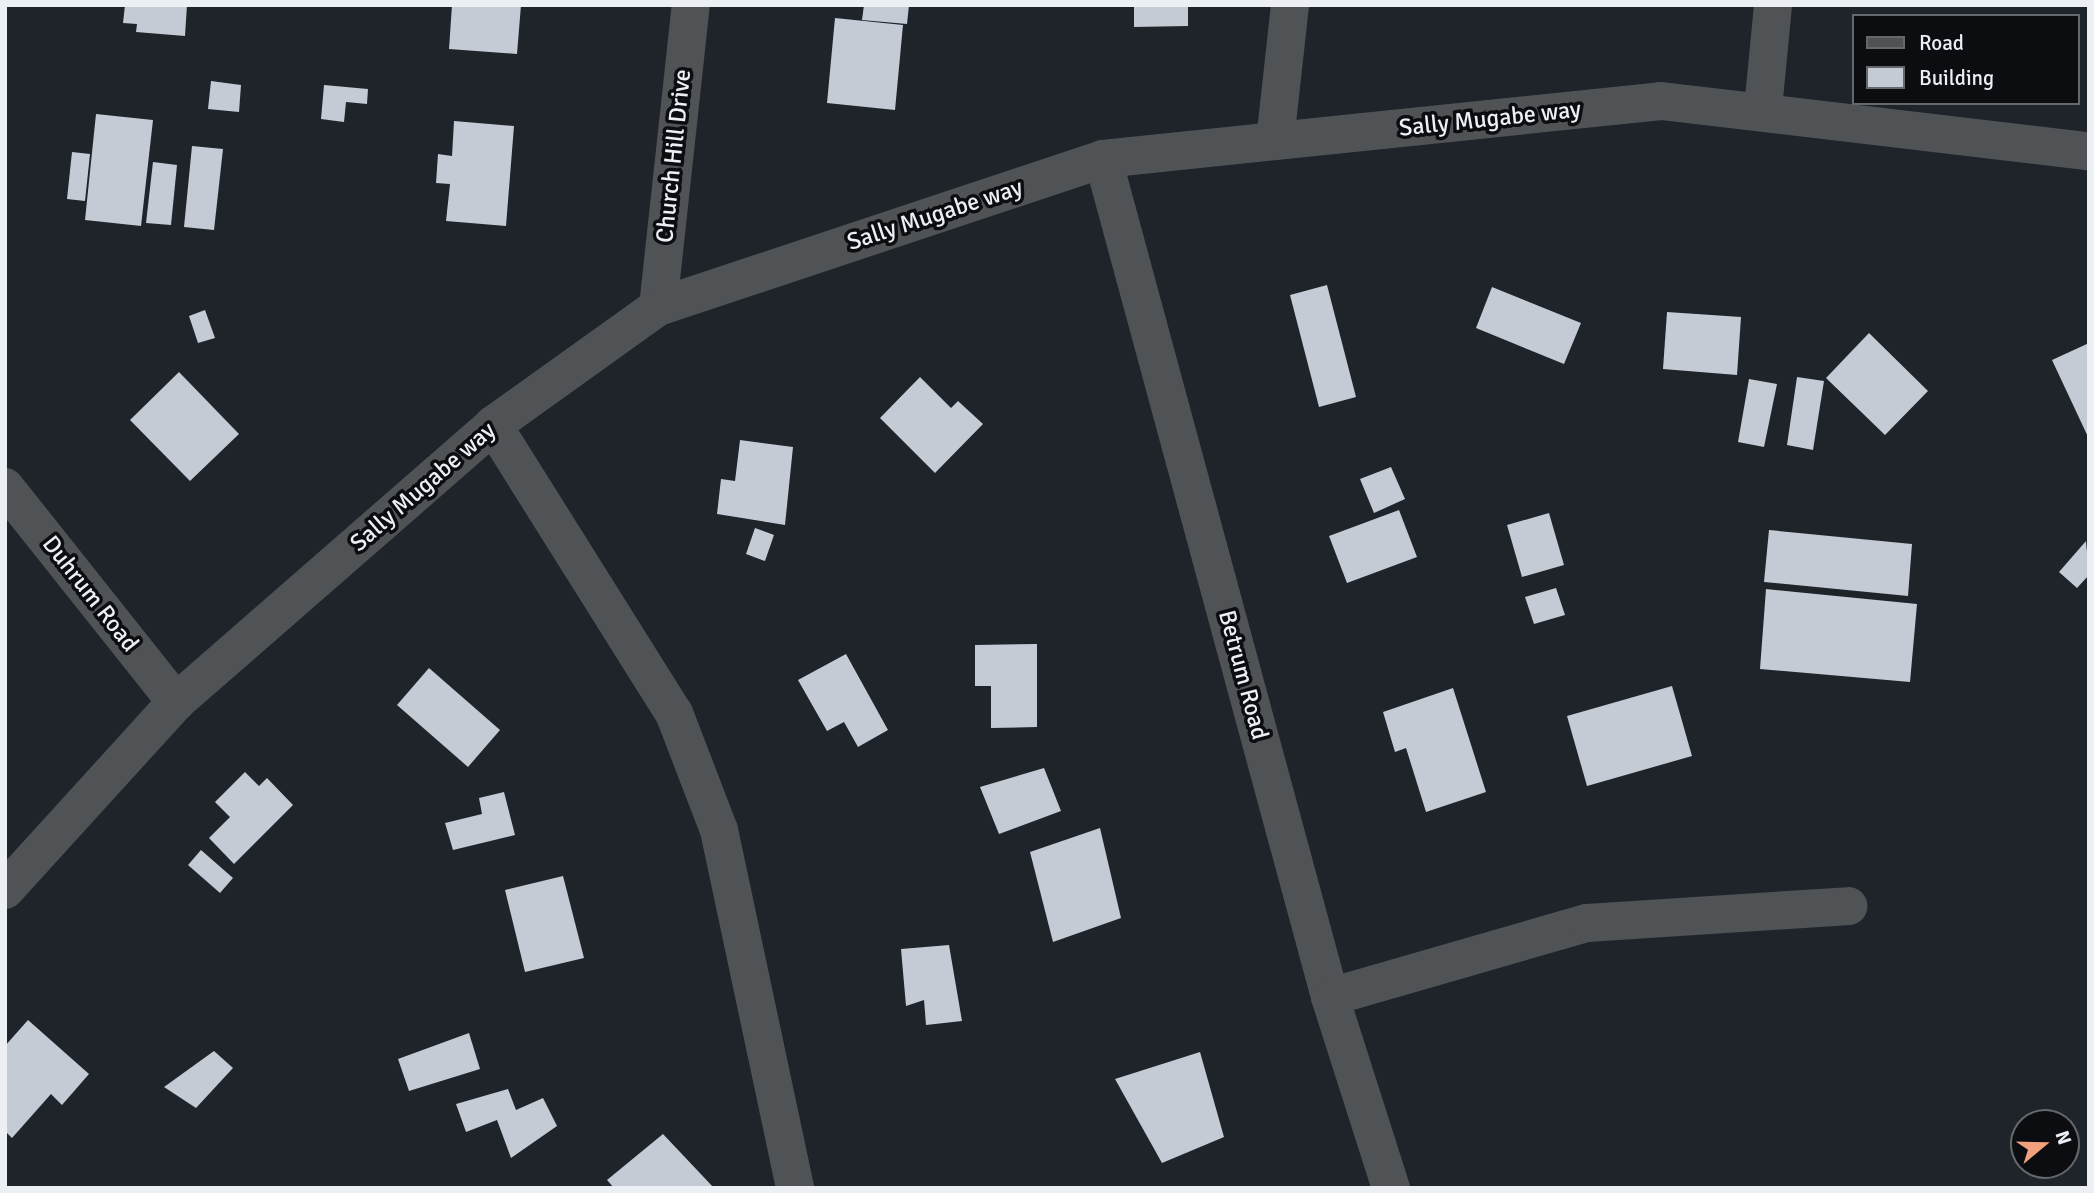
<!DOCTYPE html>
<html>
<head>
<meta charset="utf-8">
<style>
  body { margin:0 }
  #map { position:relative; width:2094px; height:1193px; overflow:hidden; background:#1f242b; font-family:Signika,sans-serif }
  div>[style] { position:absolute }
  .building>* { inset:0; background:#c4cbd4 }
  .minor>* { height:38px; margin:-19px; padding:0 19px; transform-origin:19px; border-radius:19px; background:#505356 }
  span { translate:-50% -50%; white-space:nowrap; text-align:center; line-height:1.15; -webkit-text-stroke:7px #0b0d10; paint-order:stroke }
  .street-label { font-size:24px; color:#ecf0f4 }
  .frame { position:absolute; inset:0; border:7px solid #ecf0f4; pointer-events:none }
  .legend { position:absolute; left:1852px; top:14px; width:228px; height:91px; box-sizing:border-box; background:#0b0d10; border:2px solid #65686b; margin:0; padding:9px 12px; list-style:none; font-size:21px; color:#ecf0f4 }
  .legend li { display:flex; align-items:center; gap:14px; height:35px }
  .legend b { width:35px; border:2px solid #65686b }
  .north { position:absolute; left:2010px; top:1109px; width:70px; height:70px; box-sizing:border-box; background:#0b0d10; border:2px solid #65686b; border-radius:50%; rotate:71deg; font-size:19px; font-weight:700; line-height:28px; text-align:center; color:#ecf0f4 }
  .north::after { content:''; display:block; margin:auto; width:24px; height:32px; background:#f1a17d; clip-path:polygon(50% 0,100% 100%,50% 72%,0 100%) }
</style>
</head>
<body>
<div id="map">
  <div class="building">
    <div style="clip-path:polygon(125px 5px,187px 5px,185px 36px,136px 32px,137px 24px,123px 23px)"></div>
    <div style="clip-path:polygon(452px 5px,521px 5px,517px 54px,449px 49px)"></div>
    <div style="clip-path:polygon(864px 5px,909px 5px,907px 24px,862px 20px)"></div>
    <div style="clip-path:polygon(1134px 5px,1188px 5px,1188px 26px,1134px 27px)"></div>
    <div style="clip-path:polygon(835px 18px,903px 25px,895px 110px,827px 103px)"></div>
    <div style="clip-path:polygon(211px 81px,241px 85px,239px 112px,208px 109px)"></div>
    <div style="clip-path:polygon(324px 85px,368px 89px,367px 104px,346px 102px,344px 122px,321px 119px)"></div>
    <div style="clip-path:polygon(96px 114px,153px 120px,141px 226px,85px 220px)"></div>
    <div style="clip-path:polygon(454px 121px,514px 126px,506px 226px,446px 221px,450px 184px,436px 183px,438px 154px,452px 156px)"></div>
    <div style="clip-path:polygon(192px 146px,223px 149px,214px 230px,184px 227px)"></div>
    <div style="clip-path:polygon(72px 152px,90px 154px,85px 201px,67px 199px)"></div>
    <div style="clip-path:polygon(153px 162px,177px 165px,171px 225px,146px 223px)"></div>
    <div style="clip-path:polygon(1327px 285px,1356px 397px,1319px 407px,1290px 295px)"></div>
    <div style="clip-path:polygon(1492px 287px,1581px 323px,1564px 364px,1476px 328px)"></div>
    <div style="clip-path:polygon(205px 310px,215px 338px,198px 343px,189px 316px)"></div>
    <div style="clip-path:polygon(1667px 312px,1741px 317px,1737px 375px,1663px 369px)"></div>
    <div style="clip-path:polygon(1869px 333px,1928px 391px,1885px 435px,1826px 378px)"></div>
    <div style="clip-path:polygon(2089px 343px,2089px 439px,2052px 360px)"></div>
    <div style="clip-path:polygon(179px 372px,239px 434px,190px 481px,130px 420px)"></div>
    <div style="clip-path:polygon(920px 377px,951px 408px,958px 401px,983px 424px,935px 473px,880px 418px)"></div>
    <div style="clip-path:polygon(1797px 377px,1824px 381px,1813px 450px,1787px 445px)"></div>
    <div style="clip-path:polygon(1749px 379px,1777px 384px,1764px 447px,1738px 442px)"></div>
    <div style="clip-path:polygon(740px 440px,793px 447px,785px 525px,717px 514px,721px 479px,735px 481px)"></div>
    <div style="clip-path:polygon(1391px 467px,1405px 499px,1374px 513px,1360px 479px)"></div>
    <div style="clip-path:polygon(1399px 510px,1417px 557px,1347px 583px,1329px 536px)"></div>
    <div style="clip-path:polygon(1549px 513px,1564px 565px,1522px 577px,1507px 525px)"></div>
    <div style="clip-path:polygon(755px 528px,774px 535px,765px 561px,746px 554px)"></div>
    <div style="clip-path:polygon(1769px 530px,1912px 544px,1908px 596px,1764px 582px)"></div>
    <div style="clip-path:polygon(2086px 541px,2089px 575px,2077px 588px,2059px 572px)"></div>
    <div style="clip-path:polygon(1556px 588px,1565px 615px,1534px 624px,1525px 597px)"></div>
    <div style="clip-path:polygon(1766px 589px,1917px 604px,1910px 682px,1760px 669px)"></div>
    <div style="clip-path:polygon(1037px 644px,1037px 727px,991px 728px,991px 686px,975px 686px,975px 645px)"></div>
    <div style="clip-path:polygon(846px 654px,888px 730px,858px 747px,844px 722px,827px 731px,798px 680px)"></div>
    <div style="clip-path:polygon(429px 668px,500px 730px,468px 767px,397px 705px)"></div>
    <div style="clip-path:polygon(1672px 686px,1692px 756px,1587px 786px,1567px 716px)"></div>
    <div style="clip-path:polygon(1453px 688px,1486px 792px,1426px 812px,1406px 748px,1395px 752px,1383px 712px)"></div>
    <div style="clip-path:polygon(1044px 768px,1061px 811px,999px 834px,980px 787px)"></div>
    <div style="clip-path:polygon(245px 772px,259px 786px,267px 778px,293px 805px,234px 864px,209px 838px,230px 817px,215px 802px)"></div>
    <div style="clip-path:polygon(504px 792px,515px 835px,453px 850px,445px 823px,482px 814px,479px 798px)"></div>
    <div style="clip-path:polygon(1100px 828px,1121px 918px,1053px 942px,1030px 852px)"></div>
    <div style="clip-path:polygon(201px 850px,233px 878px,220px 893px,188px 865px)"></div>
    <div style="clip-path:polygon(563px 876px,584px 958px,525px 972px,505px 890px)"></div>
    <div style="clip-path:polygon(949px 945px,962px 1021px,926px 1025px,924px 1000px,906px 1006px,901px 949px)"></div>
    <div style="clip-path:polygon(28px 1020px,89px 1074px,62px 1105px,51px 1094px,12px 1138px,5px 1131px,5px 1046px)"></div>
    <div style="clip-path:polygon(469px 1033px,480px 1069px,409px 1091px,398px 1059px)"></div>
    <div style="clip-path:polygon(214px 1051px,233px 1068px,196px 1108px,164px 1087px)"></div>
    <div style="clip-path:polygon(1200px 1052px,1224px 1137px,1162px 1163px,1115px 1079px)"></div>
    <div style="clip-path:polygon(508px 1089px,516px 1110px,543px 1098px,557px 1126px,511px 1158px,497px 1120px,466px 1132px,456px 1104px)"></div>
    <div style="clip-path:polygon(663px 1134px,714px 1188px,614px 1188px,607px 1180px)"></div>
  </div>
  <div class="minor">
    <div style="left:1763px;top:109px;width:104px;rotate:-84.5deg"></div>
    <div style="left:1275px;top:141px;width:137px;rotate:-83.7deg"></div>
    <div style="left:1103px;top:159px;width:868px;rotate:74.84deg"></div>
    <div style="left:1330px;top:997px;width:201px;rotate:72.3deg"></div>
    <div style="left:658px;top:307px;width:304px;rotate:-83.8deg"></div>
    <div style="left:493px;top:425px;width:340px;rotate:57.9deg"></div>
    <div style="left:674px;top:713px;width:125px;rotate:69deg"></div>
    <div style="left:719px;top:830px;width:366px;rotate:78deg"></div>
    <div style="left:5px;top:487px;width:275px;rotate:51.5deg"></div>
    <div style="left:5px;top:890px;width:254px;rotate:-47.7deg"></div>
    <div style="left:176px;top:702px;width:421px;rotate:-41.1deg"></div>
    <div style="left:493px;top:425px;width:203px;rotate:-35.6deg"></div>
    <div style="left:658px;top:307px;width:469px;rotate:-18.4deg"></div>
    <div style="left:1103px;top:159px;width:561px;rotate:-5.93deg"></div>
    <div style="left:1661px;top:101px;width:431px;rotate:6.7deg"></div>
    <div style="left:1330px;top:997px;width:267px;rotate:-16.1deg"></div>
    <div style="left:1587px;top:923px;width:262px;rotate:-3.7deg"></div>
  </div>
  <div class="street-label">
    <span style="left:1490px;top:119px;rotate:-6deg">Sally Mugabe way</span>
    <span style="left:674px;top:156px;rotate:-84deg">Church Hill Drive</span>
    <span style="left:935px;top:215px;rotate:-18deg">Sally Mugabe way</span>
    <span style="left:423px;top:487px;rotate:-41deg">Sally Mugabe way</span>
    <span style="left:90px;top:594px;rotate:52deg">Duhrum Road</span>
    <span style="left:1243px;top:675px;rotate:75deg">Betrum Road</span>
  </div>
  <div class="frame"></div>
  <ul class="legend">
  <li><b style="height:9px;background:#505356"></b>Road</li>
  <li><b style="height:19px;background:#c4cbd4"></b>Building</li>
  </ul>
  <div class="north">N</div>
</div>
</body>
</html>
